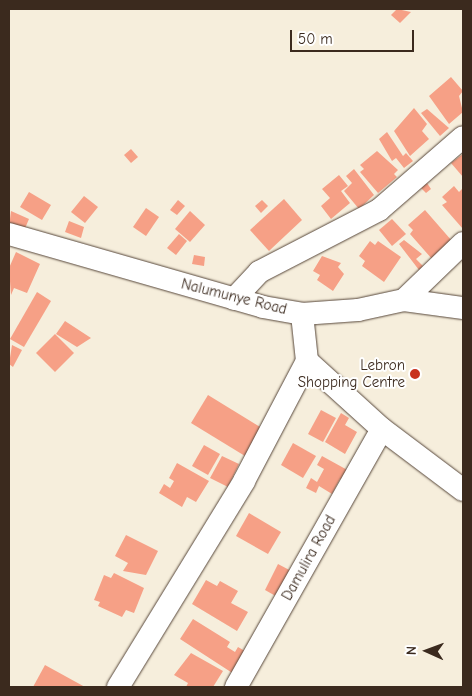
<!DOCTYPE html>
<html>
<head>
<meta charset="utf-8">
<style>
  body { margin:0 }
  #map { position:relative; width:472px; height:696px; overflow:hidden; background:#f6eedc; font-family:"Comic Neue",sans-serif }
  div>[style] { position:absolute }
  .building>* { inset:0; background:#f6a086 }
  .roads { filter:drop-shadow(0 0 1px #57473a) drop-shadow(0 0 1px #57473a) }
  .minor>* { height:22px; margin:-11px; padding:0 11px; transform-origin:11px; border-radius:11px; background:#fff }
  .dots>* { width:14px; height:14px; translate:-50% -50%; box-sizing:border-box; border:2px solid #fff; border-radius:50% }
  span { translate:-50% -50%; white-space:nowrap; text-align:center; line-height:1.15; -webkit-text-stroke:4px #fff; paint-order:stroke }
  .street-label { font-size:15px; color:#3b2a1e }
  .poi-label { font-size:15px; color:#3b2a1e }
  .right { translate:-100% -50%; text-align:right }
  .frame { position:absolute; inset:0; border:10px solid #3b2a1e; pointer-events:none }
  .north { position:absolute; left:402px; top:626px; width:50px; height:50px; -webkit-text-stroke:4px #fff; paint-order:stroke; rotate:272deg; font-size:14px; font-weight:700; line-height:20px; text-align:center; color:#3b2a1e }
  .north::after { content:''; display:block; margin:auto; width:18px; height:22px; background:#3b2a1e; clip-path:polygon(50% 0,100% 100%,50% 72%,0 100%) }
  .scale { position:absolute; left:290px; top:30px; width:124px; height:22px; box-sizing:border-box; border:2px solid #3b2a1e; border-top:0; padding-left:6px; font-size:15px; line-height:18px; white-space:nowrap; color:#3b2a1e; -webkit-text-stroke:4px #fff; paint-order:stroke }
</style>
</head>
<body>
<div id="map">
  <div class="building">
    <div style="clip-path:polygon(397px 9px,411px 12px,400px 23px,391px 15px)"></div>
    <div style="clip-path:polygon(451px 77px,463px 91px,459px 96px,463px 112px,449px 124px,429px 96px)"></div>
    <div style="clip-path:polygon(414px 108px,427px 124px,422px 131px,429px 139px,410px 156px,394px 131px)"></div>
    <div style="clip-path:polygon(427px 109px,449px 128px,440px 136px,421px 113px)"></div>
    <div style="clip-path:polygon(387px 132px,403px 156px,406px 153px,413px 161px,404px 168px,396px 158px,392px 161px,379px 139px)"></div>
    <div style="clip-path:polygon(131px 149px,138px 157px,131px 163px,124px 155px)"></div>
    <div style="clip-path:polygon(377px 151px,398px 170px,394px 174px,397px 177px,378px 193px,360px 172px,364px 169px,360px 165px)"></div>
    <div style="clip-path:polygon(463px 154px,463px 177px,451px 163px)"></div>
    <div style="clip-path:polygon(354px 169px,374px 195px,359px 209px,344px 191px,352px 183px,346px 176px)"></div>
    <div style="clip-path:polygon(339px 175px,348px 186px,341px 191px,350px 203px,331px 219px,321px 206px,330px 198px,322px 189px)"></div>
    <div style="clip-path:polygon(427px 183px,431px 189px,426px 193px,421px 188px)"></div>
    <div style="clip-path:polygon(454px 186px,459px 192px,463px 188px,463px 229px,442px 205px,447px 202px,442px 197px)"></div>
    <div style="clip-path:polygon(29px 192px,51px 205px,42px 220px,20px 207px)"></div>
    <div style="clip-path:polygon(84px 196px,98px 207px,85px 223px,71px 212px)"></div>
    <div style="clip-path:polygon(284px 199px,302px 220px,269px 251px,250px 230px)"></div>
    <div style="clip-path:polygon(178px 200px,185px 206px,177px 215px,170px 210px)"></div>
    <div style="clip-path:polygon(262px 200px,268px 206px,261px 213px,255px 206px)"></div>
    <div style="clip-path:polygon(146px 208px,159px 217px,146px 236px,133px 227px)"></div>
    <div style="clip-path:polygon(425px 210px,452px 241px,432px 259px,410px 234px,413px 230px,408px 225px)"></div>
    <div style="clip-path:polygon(11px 211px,29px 219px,23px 233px,9px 227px)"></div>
    <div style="clip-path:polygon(190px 211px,205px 225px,190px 242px,175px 229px)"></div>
    <div style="clip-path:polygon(392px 219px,406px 234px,392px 246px,379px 230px)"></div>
    <div style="clip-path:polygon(69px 221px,84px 227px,81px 238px,65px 232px)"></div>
    <div style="clip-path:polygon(179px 234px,187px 241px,176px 255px,167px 248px)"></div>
    <div style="clip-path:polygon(404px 240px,422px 254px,416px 259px,423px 266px,419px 270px,399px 244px)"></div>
    <div style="clip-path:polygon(370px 241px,375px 245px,378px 241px,401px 257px,384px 282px,362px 266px,365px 261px,359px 256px)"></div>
    <div style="clip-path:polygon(16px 252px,40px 264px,27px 293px,14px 288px,11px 295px,9px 268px)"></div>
    <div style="clip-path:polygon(194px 255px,205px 257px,204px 266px,192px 264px)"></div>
    <div style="clip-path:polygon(322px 256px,341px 263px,338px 267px,344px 274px,333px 291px,317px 280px,320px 275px,313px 271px)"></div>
    <div style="clip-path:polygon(37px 292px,51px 301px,24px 347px,10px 339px)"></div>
    <div style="clip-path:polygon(65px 321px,91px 338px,77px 347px,56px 334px)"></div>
    <div style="clip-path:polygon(55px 334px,74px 353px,55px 372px,36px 353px)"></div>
    <div style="clip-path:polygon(12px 345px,22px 350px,13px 367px,9px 364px)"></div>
    <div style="clip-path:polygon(208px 395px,265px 430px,245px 456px,191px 423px)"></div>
    <div style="clip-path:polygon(321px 410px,336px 418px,323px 442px,308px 434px)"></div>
    <div style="clip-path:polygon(341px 413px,349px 418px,345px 425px,357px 432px,345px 454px,325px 442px)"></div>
    <div style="clip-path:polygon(293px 443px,316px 456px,303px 478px,281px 465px)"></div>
    <div style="clip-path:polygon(204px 445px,220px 454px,208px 475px,192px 466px)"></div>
    <div style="clip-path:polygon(222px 456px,239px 464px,228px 487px,210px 478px)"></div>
    <div style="clip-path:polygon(322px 456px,351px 472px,346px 481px,340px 479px,332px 494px,319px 486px,316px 493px,306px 488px,311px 478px,317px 482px,324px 469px,317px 465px)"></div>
    <div style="clip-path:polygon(177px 463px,209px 481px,196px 502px,187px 497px,182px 507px,159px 493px,164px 484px,170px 488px,174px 481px,169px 478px)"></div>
    <div style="clip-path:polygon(249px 513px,281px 532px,268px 554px,236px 536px)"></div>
    <div style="clip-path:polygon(126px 535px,158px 551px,146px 575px,123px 571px,128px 563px,115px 556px)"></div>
    <div style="clip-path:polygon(278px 564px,295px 573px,281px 599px,265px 590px)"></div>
    <div style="clip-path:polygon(114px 573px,144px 588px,134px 613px,126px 610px,122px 617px,98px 606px,100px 602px,94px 600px,104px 575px,111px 578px)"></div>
    <div style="clip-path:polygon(206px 580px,217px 586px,220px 581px,238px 591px,231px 603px,248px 612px,237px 631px,192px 604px)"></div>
    <div style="clip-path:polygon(193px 619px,230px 642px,227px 647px,235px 652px,238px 647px,250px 654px,237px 676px,180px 639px)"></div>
    <div style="clip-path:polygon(191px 653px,223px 671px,213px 687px,186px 687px,188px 683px,174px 675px)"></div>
    <div style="clip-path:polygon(45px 665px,85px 687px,33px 687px)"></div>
  </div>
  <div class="roads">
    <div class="minor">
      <div style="left:9px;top:234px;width:264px;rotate:16deg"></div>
      <div style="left:263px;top:307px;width:40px;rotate:10deg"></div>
      <div style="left:302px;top:314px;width:56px;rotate:-4.1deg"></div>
      <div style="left:358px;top:310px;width:47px;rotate:-12.3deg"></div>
      <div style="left:404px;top:300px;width:60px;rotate:7.7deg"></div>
      <div style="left:234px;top:299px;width:37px;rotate:-47deg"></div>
      <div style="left:259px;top:272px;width:135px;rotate:-27.3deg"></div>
      <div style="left:379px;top:210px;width:111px;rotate:-41deg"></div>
      <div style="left:404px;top:300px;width:82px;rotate:-44deg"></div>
      <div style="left:302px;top:314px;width:47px;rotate:83.9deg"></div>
      <div style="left:307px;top:361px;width:101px;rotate:42.2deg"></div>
      <div style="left:382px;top:429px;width:101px;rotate:37deg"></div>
      <div style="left:118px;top:687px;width:241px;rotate:-58.5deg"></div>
      <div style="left:244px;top:481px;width:136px;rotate:-62.3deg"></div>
      <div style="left:236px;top:687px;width:296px;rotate:-60.5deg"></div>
    </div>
  </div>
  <div class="dots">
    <div style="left:415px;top:374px;background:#c8321e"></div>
  </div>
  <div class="street-label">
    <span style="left:234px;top:297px;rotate:14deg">Nalumunye Road</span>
    <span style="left:309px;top:558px;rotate:-61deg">Damulira Road</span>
  </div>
  <div class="poi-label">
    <span class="right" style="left:405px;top:374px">Lebron<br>Shopping Centre</span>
  </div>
  <div class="frame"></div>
  <div class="north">N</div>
  <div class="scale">50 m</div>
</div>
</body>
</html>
